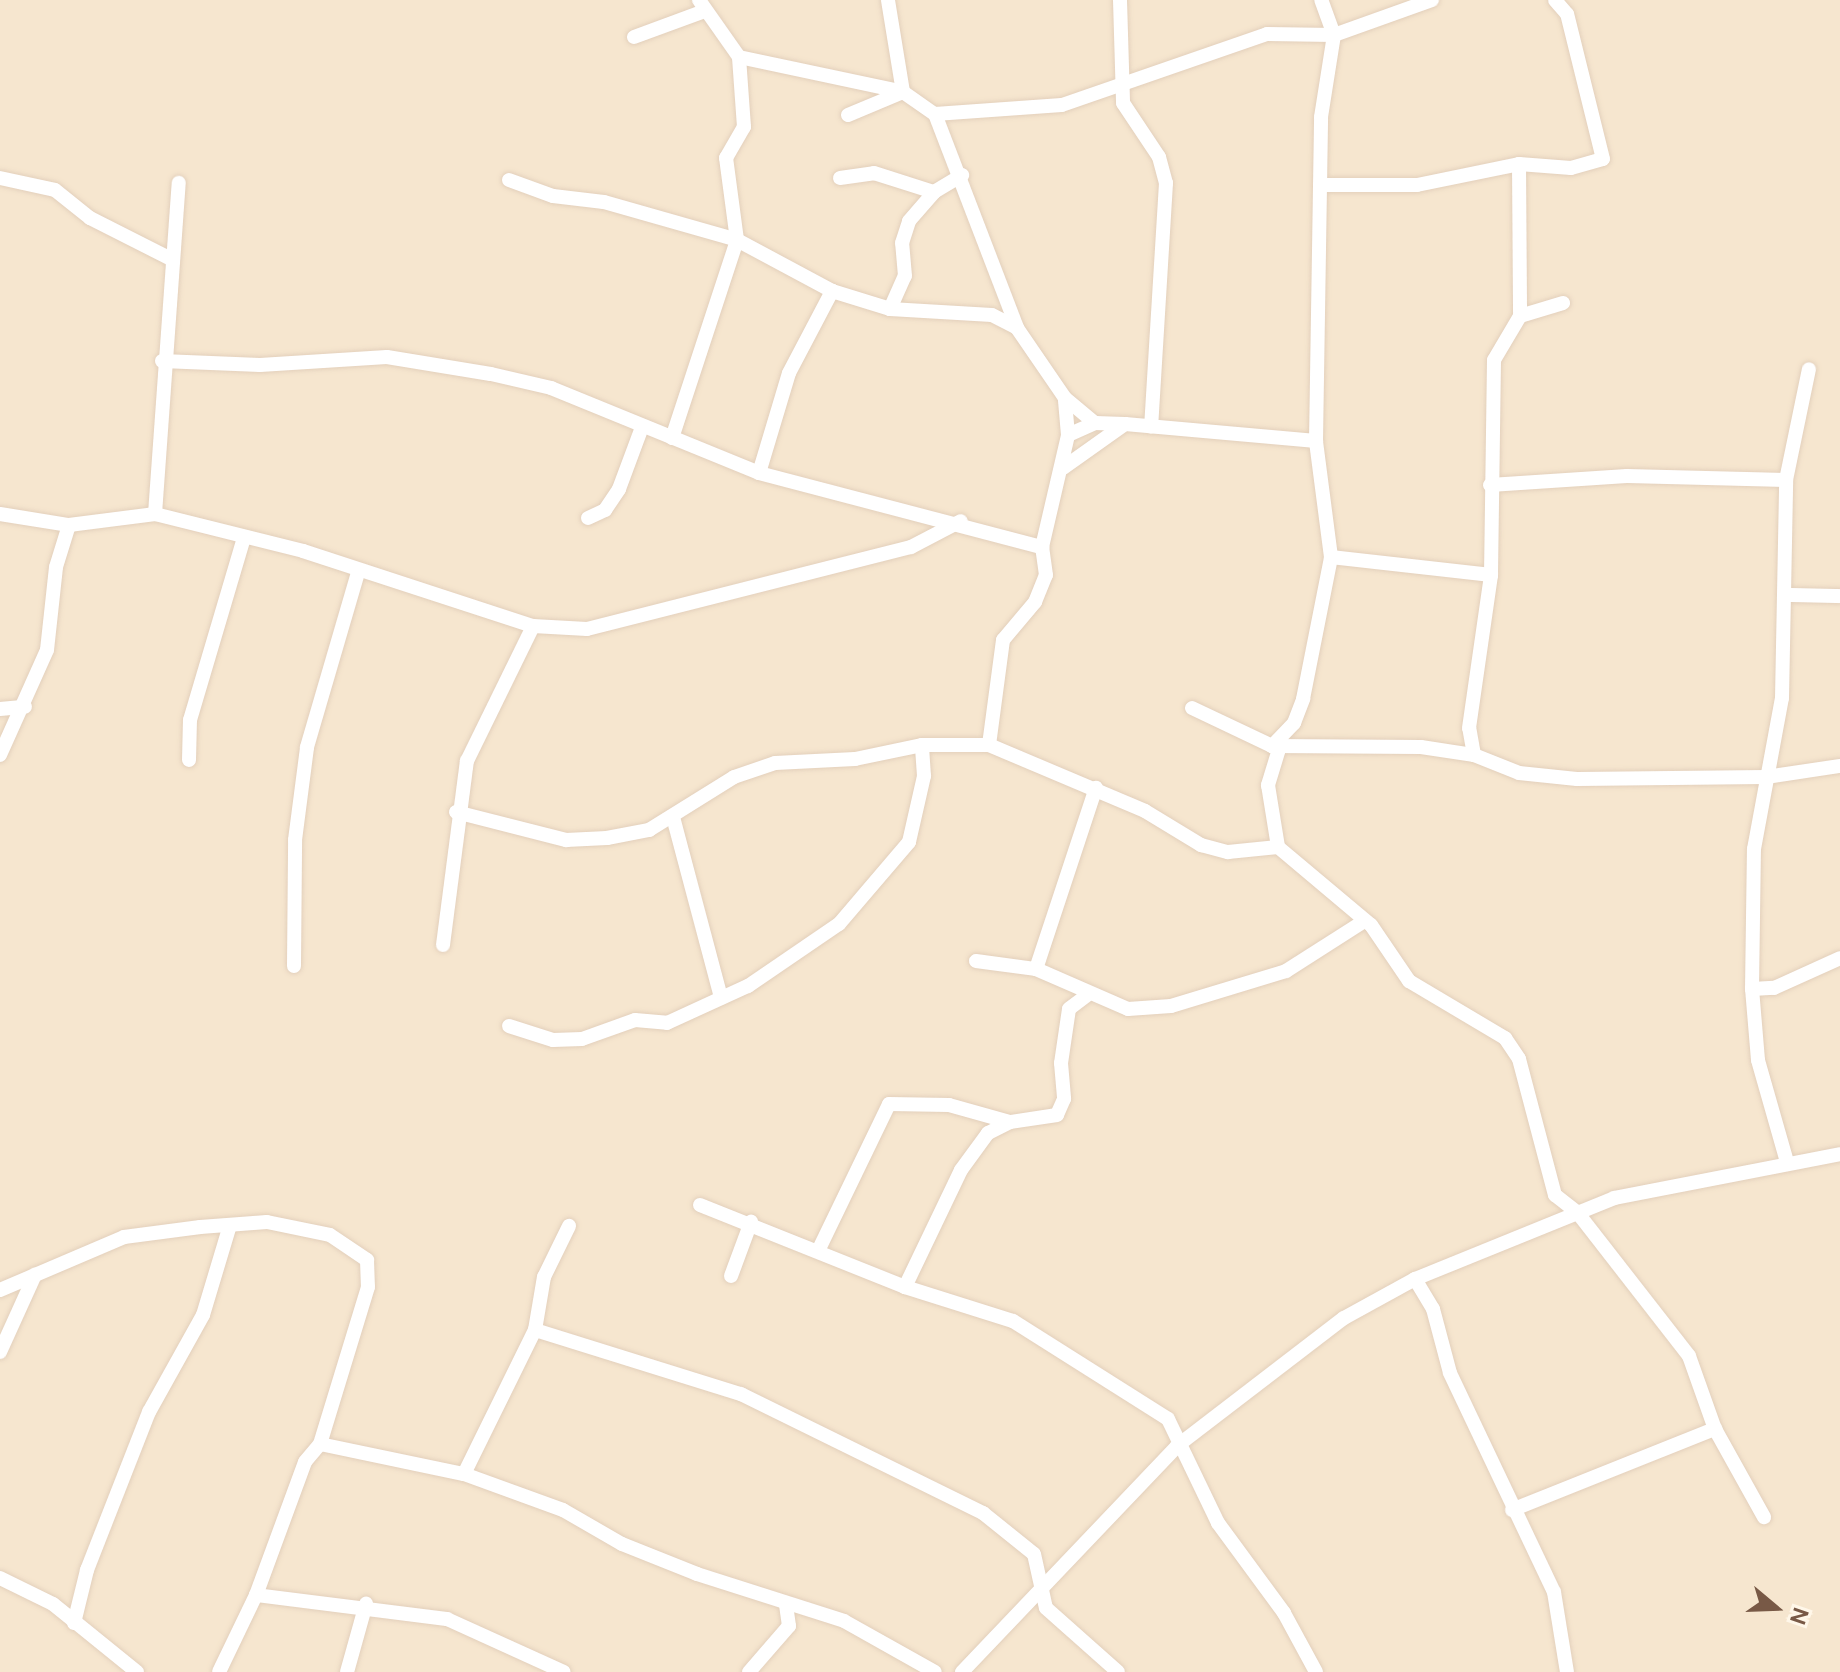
<!DOCTYPE html>
<html>
<head>
<meta charset="utf-8">
<style>
  body { margin:0 }
  #map { position:relative; width:1840px; height:1672px; overflow:hidden; background:#fef4e1; font-family:"DM Sans",sans-serif }
  div>[style] { position:absolute }
  .residential>* { inset:0; background:#f6e6cf }
  .roads { filter:drop-shadow(0 0 2px #e3d0bc) drop-shadow(0 0 2px #e3d0bc) }
  .minor>* { height:14px; margin:-7px; padding:0 7px; transform-origin:7px; border-radius:7px; background:#fff }
  span { translate:-50% -50%; white-space:nowrap; text-align:center; line-height:1.15; -webkit-text-stroke:8px #fff7e9; paint-order:stroke }
  .north { position:absolute; left:1736px; top:1568px; width:80px; height:80px; -webkit-text-stroke:6px #fff7e9; paint-order:stroke; rotate:109deg; font-size:22px; font-weight:700; line-height:32px; text-align:center; color:#785946 }
  .north::after { content:''; display:block; margin:auto; width:28px; height:36px; background:#785946; clip-path:polygon(50% 0,100% 100%,50% 72%,0 100%) }
</style>
</head>
<body>
<div id="map">
  <div class="residential">
    <div style="clip-path:polygon(0 0,1840px 0,1840px 1672px,0 1672px)"></div>
  </div>
  <div class="roads">
    <div class="minor">
      <div style="left:699px;top:0;width:70px;rotate:54.9deg"></div>
      <div style="left:739px;top:57px;width:168px;rotate:12deg"></div>
      <div style="left:903px;top:92px;width:93px;rotate:-99.3deg"></div>
      <div style="left:1120px;top:0;width:103px;rotate:88.3deg"></div>
      <div style="left:1123px;top:103px;width:65px;rotate:56.3deg"></div>
      <div style="left:1159px;top:157px;width:27px;rotate:75deg"></div>
      <div style="left:1166px;top:183px;width:244px;rotate:93.5deg"></div>
      <div style="left:634px;top:37px;width:72px;rotate:-20.2deg"></div>
      <div style="left:935px;top:114px;width:127px;rotate:-4.1deg"></div>
      <div style="left:1062px;top:105px;width:217px;rotate:-19.1deg"></div>
      <div style="left:1267px;top:34px;width:67px;rotate:0.9deg"></div>
      <div style="left:1334px;top:35px;width:104px;rotate:-19.7deg"></div>
      <div style="left:848px;top:115px;width:60px;rotate:-22.7deg"></div>
      <div style="left:903px;top:92px;width:39px;rotate:35deg"></div>
      <div style="left:935px;top:114px;width:229px;rotate:69deg"></div>
      <div style="left:1017px;top:328px;width:85px;rotate:55.6deg"></div>
      <div style="left:1065px;top:398px;width:39px;rotate:40deg"></div>
      <div style="left:1519px;top:164px;width:152px;rotate:89.6deg"></div>
      <div style="left:0;top:178px;width:56px;rotate:12.3deg"></div>
      <div style="left:55px;top:190px;width:45px;rotate:38.7deg"></div>
      <div style="left:90px;top:218px;width:93px;rotate:26.8deg"></div>
      <div style="left:840px;top:178px;width:34px;rotate:-8deg"></div>
      <div style="left:874px;top:173px;width:63px;rotate:17.6deg"></div>
      <div style="left:509px;top:180px;width:47px;rotate:20deg"></div>
      <div style="left:553px;top:196px;width:51px;rotate:6.7deg"></div>
      <div style="left:604px;top:202px;width:138px;rotate:15.9deg"></div>
      <div style="left:737px;top:240px;width:108px;rotate:28.2deg"></div>
      <div style="left:832px;top:291px;width:61px;rotate:17.2deg"></div>
      <div style="left:890px;top:309px;width:102px;rotate:3.4deg"></div>
      <div style="left:992px;top:315px;width:28px;rotate:27deg"></div>
      <div style="left:1320px;top:185px;width:97px"></div>
      <div style="left:1417px;top:185px;width:104px;rotate:-11.6deg"></div>
      <div style="left:1519px;top:164px;width:52px;rotate:4.4deg"></div>
      <div style="left:1571px;top:168px;width:33px;rotate:-16deg"></div>
      <div style="left:1603px;top:159px;width:149px;rotate:-103.9deg"></div>
      <div style="left:1567px;top:14px;width:18px;rotate:-131deg"></div>
      <div style="left:890px;top:309px;width:36px;rotate:-66deg"></div>
      <div style="left:905px;top:276px;width:33px;rotate:-95deg"></div>
      <div style="left:902px;top:243px;width:23px;rotate:-72deg"></div>
      <div style="left:909px;top:221px;width:38px;rotate:-49deg"></div>
      <div style="left:934px;top:192px;width:33px;rotate:-31deg"></div>
      <div style="left:162px;top:361px;width:98px;rotate:2.3deg"></div>
      <div style="left:260px;top:365px;width:127px;rotate:-3.6deg"></div>
      <div style="left:387px;top:357px;width:105px;rotate:9.3deg"></div>
      <div style="left:491px;top:374px;width:62px;rotate:13.1deg"></div>
      <div style="left:551px;top:388px;width:225px;rotate:22.2deg"></div>
      <div style="left:759px;top:473px;width:293px;rotate:14.7deg"></div>
      <div style="left:1068px;top:435px;width:30px;rotate:-24deg"></div>
      <div style="left:1095px;top:423px;width:30px;rotate:2deg"></div>
      <div style="left:1125px;top:424px;width:192px;rotate:5.1deg"></div>
      <div style="left:672px;top:438px;width:208px;rotate:-71.8deg"></div>
      <div style="left:737px;top:240px;width:83px;rotate:-97.6deg"></div>
      <div style="left:726px;top:158px;width:36px;rotate:-60deg"></div>
      <div style="left:744px;top:127px;width:70px;rotate:-94.1deg"></div>
      <div style="left:1063px;top:468px;width:76px;rotate:-35.4deg"></div>
      <div style="left:759px;top:473px;width:104px;rotate:-73.3deg"></div>
      <div style="left:789px;top:373px;width:93px;rotate:-62.3deg"></div>
      <div style="left:1490px;top:485px;width:137px;rotate:-3.8deg"></div>
      <div style="left:1627px;top:476px;width:159px;rotate:1.4deg"></div>
      <div style="left:0;top:514px;width:70px;rotate:9.1deg"></div>
      <div style="left:69px;top:525px;width:87px;rotate:-7.3deg"></div>
      <div style="left:155px;top:514px;width:153px;rotate:14deg"></div>
      <div style="left:303px;top:551px;width:242px;rotate:18.1deg"></div>
      <div style="left:533px;top:626px;width:54px;rotate:3.2deg"></div>
      <div style="left:587px;top:629px;width:334px;rotate:-14.2deg"></div>
      <div style="left:911px;top:547px;width:56px;rotate:-27.5deg"></div>
      <div style="left:155px;top:514px;width:332px;rotate:-85.9deg"></div>
      <div style="left:588px;top:518px;width:19px;rotate:-25deg"></div>
      <div style="left:605px;top:510px;width:25px;rotate:-56deg"></div>
      <div style="left:619px;top:489px;width:66px;rotate:-69.6deg"></div>
      <div style="left:1331px;top:557px;width:161px;rotate:6.4deg"></div>
      <div style="left:1788px;top:595px;width:52px;rotate:1.1deg"></div>
      <div style="left:1192px;top:708px;width:89px;rotate:25.4deg"></div>
      <div style="left:1272px;top:746px;width:149px;rotate:0.4deg"></div>
      <div style="left:1421px;top:747px;width:54px;rotate:8.6deg"></div>
      <div style="left:1474px;top:755px;width:48px;rotate:21.8deg"></div>
      <div style="left:1519px;top:773px;width:58px;rotate:5.9deg"></div>
      <div style="left:1577px;top:779px;width:189px;rotate:-0.6deg"></div>
      <div style="left:1766px;top:777px;width:75px;rotate:-8.5deg"></div>
      <div style="left:0;top:709px;width:25px;rotate:-5deg"></div>
      <div style="left:989px;top:745px;width:106px;rotate:-82.4deg"></div>
      <div style="left:1003px;top:640px;width:50px;rotate:-49.9deg"></div>
      <div style="left:1035px;top:602px;width:29px;rotate:-68deg"></div>
      <div style="left:1046px;top:575px;width:28px;rotate:-98deg"></div>
      <div style="left:1042px;top:547px;width:115px;rotate:-76.9deg"></div>
      <div style="left:1068px;top:435px;width:37px;rotate:-95deg"></div>
      <div style="left:1272px;top:746px;width:8px;rotate:23deg"></div>
      <div style="left:1279px;top:749px;width:38px;rotate:107deg"></div>
      <div style="left:1268px;top:785px;width:63px;rotate:80.8deg"></div>
      <div style="left:1278px;top:847px;width:121px;rotate:40deg"></div>
      <div style="left:1371px;top:925px;width:68px;rotate:55.8deg"></div>
      <div style="left:1409px;top:981px;width:112px;rotate:30.7deg"></div>
      <div style="left:1505px;top:1038px;width:25px;rotate:56deg"></div>
      <div style="left:1519px;top:1059px;width:141px;rotate:75.2deg"></div>
      <div style="left:1555px;top:1195px;width:28px;rotate:38deg"></div>
      <div style="left:1577px;top:1212px;width:182px;rotate:52.1deg"></div>
      <div style="left:1689px;top:1356px;width:77px;rotate:70.4deg"></div>
      <div style="left:1715px;top:1429px;width:101px;rotate:60.9deg"></div>
      <div style="left:1272px;top:746px;width:32px;rotate:-46deg"></div>
      <div style="left:1294px;top:723px;width:26px;rotate:-69deg"></div>
      <div style="left:1303px;top:699px;width:145px;rotate:-78.8deg"></div>
      <div style="left:1331px;top:557px;width:117px;rotate:-97.4deg"></div>
      <div style="left:1316px;top:441px;width:324px;rotate:-89.1deg"></div>
      <div style="left:1321px;top:117px;width:83px;rotate:-81deg"></div>
      <div style="left:1334px;top:35px;width:37px;rotate:-110deg"></div>
      <div style="left:0;top:755px;width:115px;rotate:-65.9deg"></div>
      <div style="left:47px;top:650px;width:83px;rotate:-83.8deg"></div>
      <div style="left:56px;top:567px;width:44px;rotate:-72.8deg"></div>
      <div style="left:1474px;top:755px;width:27px;rotate:-100deg"></div>
      <div style="left:1469px;top:728px;width:155px;rotate:-81.8deg"></div>
      <div style="left:1491px;top:575px;width:215px;rotate:-89.2deg"></div>
      <div style="left:1494px;top:360px;width:51px;rotate:-59.4deg"></div>
      <div style="left:1520px;top:316px;width:45px;rotate:-16.8deg"></div>
      <div style="left:189px;top:760px;width:40px;rotate:-88.6deg"></div>
      <div style="left:190px;top:720px;width:190px;rotate:-73.5deg"></div>
      <div style="left:456px;top:812px;width:114px;rotate:14.3deg"></div>
      <div style="left:566px;top:840px;width:41px;rotate:-2.8deg"></div>
      <div style="left:607px;top:838px;width:43px;rotate:-10.8deg"></div>
      <div style="left:649px;top:830px;width:100px;rotate:-31.9deg"></div>
      <div style="left:734px;top:777px;width:43px;rotate:-18.9deg"></div>
      <div style="left:775px;top:763px;width:80px;rotate:-2.9deg"></div>
      <div style="left:855px;top:759px;width:68px;rotate:-11.8deg"></div>
      <div style="left:922px;top:745px;width:67px"></div>
      <div style="left:989px;top:745px;width:169px;rotate:22.9deg"></div>
      <div style="left:1145px;top:811px;width:66px;rotate:31.3deg"></div>
      <div style="left:1201px;top:845px;width:28px;rotate:15deg"></div>
      <div style="left:1228px;top:852px;width:50px;rotate:-5.7deg"></div>
      <div style="left:673px;top:817px;width:187px;rotate:75.1deg"></div>
      <div style="left:443px;top:945px;width:186px;rotate:-82.6deg"></div>
      <div style="left:467px;top:761px;width:150px;rotate:-63.9deg"></div>
      <div style="left:976px;top:961px;width:61px;rotate:7.6deg"></div>
      <div style="left:1036px;top:969px;width:100px;rotate:23.5deg"></div>
      <div style="left:1128px;top:1009px;width:43px;rotate:-4deg"></div>
      <div style="left:1171px;top:1006px;width:120px;rotate:-16.9deg"></div>
      <div style="left:1286px;top:971px;width:89px;rotate:-32.6deg"></div>
      <div style="left:294px;top:966px;width:126px;rotate:-89.5deg"></div>
      <div style="left:295px;top:840px;width:94px;rotate:-82.6deg"></div>
      <div style="left:307px;top:747px;width:181px;rotate:-73.7deg"></div>
      <div style="left:1036px;top:969px;width:191px;rotate:-71.7deg"></div>
      <div style="left:1752px;top:989px;width:22px;rotate:-3deg"></div>
      <div style="left:1774px;top:988px;width:72px;rotate:-24.4deg"></div>
      <div style="left:1086px;top:996px;width:21px;rotate:143deg"></div>
      <div style="left:1069px;top:1009px;width:55px;rotate:98.4deg"></div>
      <div style="left:1061px;top:1063px;width:36px;rotate:85deg"></div>
      <div style="left:1064px;top:1099px;width:17px;rotate:114deg"></div>
      <div style="left:1057px;top:1115px;width:48px;rotate:171.5deg"></div>
      <div style="left:1010px;top:1122px;width:25px;rotate:153deg"></div>
      <div style="left:988px;top:1133px;width:46px;rotate:126.1deg"></div>
      <div style="left:961px;top:1170px;width:130px;rotate:115.6deg"></div>
      <div style="left:905px;top:1287px;width:113px;rotate:17.5deg"></div>
      <div style="left:1013px;top:1321px;width:183px;rotate:32.3deg"></div>
      <div style="left:1168px;top:1419px;width:115px;rotate:64.3deg"></div>
      <div style="left:1218px;top:1523px;width:112px;rotate:53.7deg"></div>
      <div style="left:1284px;top:1613px;width:67px;rotate:61.5deg"></div>
      <div style="left:509px;top:1026px;width:46px;rotate:17.7deg"></div>
      <div style="left:553px;top:1040px;width:29px;rotate:-2deg"></div>
      <div style="left:582px;top:1039px;width:56px;rotate:-19.7deg"></div>
      <div style="left:635px;top:1020px;width:32px;rotate:5deg"></div>
      <div style="left:667px;top:1023px;width:89px;rotate:-24.6deg"></div>
      <div style="left:748px;top:986px;width:110px;rotate:-34.3deg"></div>
      <div style="left:839px;top:924px;width:108px;rotate:-49.5deg"></div>
      <div style="left:909px;top:842px;width:68px;rotate:-77.2deg"></div>
      <div style="left:924px;top:776px;width:31px;rotate:-94deg"></div>
      <div style="left:1787px;top:1162px;width:106px;rotate:-105.9deg"></div>
      <div style="left:1758px;top:1060px;width:71px;rotate:-94.8deg"></div>
      <div style="left:1752px;top:989px;width:140px;rotate:-89.2deg"></div>
      <div style="left:1754px;top:849px;width:154px;rotate:-79.5deg"></div>
      <div style="left:1782px;top:698px;width:218px;rotate:-88.9deg"></div>
      <div style="left:1786px;top:480px;width:113px;rotate:-78.3deg"></div>
      <div style="left:700px;top:1205px;width:221px;rotate:21.8deg"></div>
      <div style="left:819px;top:1249px;width:161px;rotate:-64.2deg"></div>
      <div style="left:889px;top:1104px;width:60px;rotate:1deg"></div>
      <div style="left:949px;top:1105px;width:63px;rotate:15.6deg"></div>
      <div style="left:731px;top:1276px;width:58px;rotate:-69.7deg"></div>
      <div style="left:1415px;top:1279px;width:35px;rotate:59deg"></div>
      <div style="left:1433px;top:1309px;width:66px;rotate:75.1deg"></div>
      <div style="left:1450px;top:1373px;width:242px;rotate:64.6deg"></div>
      <div style="left:1554px;top:1592px;width:81px;rotate:80.8deg"></div>
      <div style="left:0;top:1290px;width:135px;rotate:-23.1deg"></div>
      <div style="left:124px;top:1237px;width:77px;rotate:-7.5deg"></div>
      <div style="left:200px;top:1227px;width:67px;rotate:-4.3deg"></div>
      <div style="left:267px;top:1222px;width:64px;rotate:11.7deg"></div>
      <div style="left:330px;top:1235px;width:45px;rotate:34deg"></div>
      <div style="left:367px;top:1260px;width:27px;rotate:88deg"></div>
      <div style="left:368px;top:1287px;width:164px;rotate:107deg"></div>
      <div style="left:320px;top:1444px;width:23px;rotate:130deg"></div>
      <div style="left:305px;top:1462px;width:142px;rotate:110.2deg"></div>
      <div style="left:256px;top:1595px;width:85px;rotate:115.7deg"></div>
      <div style="left:535px;top:1330px;width:216px;rotate:17.3deg"></div>
      <div style="left:741px;top:1394px;width:270px;rotate:26.2deg"></div>
      <div style="left:983px;top:1513px;width:65px;rotate:38.8deg"></div>
      <div style="left:1034px;top:1554px;width:55px;rotate:77.5deg"></div>
      <div style="left:1046px;top:1608px;width:96px;rotate:41.6deg"></div>
      <div style="left:0;top:1352px;width:85px;rotate:-65.6deg"></div>
      <div style="left:320px;top:1444px;width:147px;rotate:11.8deg"></div>
      <div style="left:464px;top:1474px;width:105px;rotate:20deg"></div>
      <div style="left:563px;top:1510px;width:68px;rotate:30deg"></div>
      <div style="left:622px;top:1544px;width:81px;rotate:21.8deg"></div>
      <div style="left:697px;top:1574px;width:154px;rotate:17.7deg"></div>
      <div style="left:844px;top:1621px;width:104px;rotate:29.3deg"></div>
      <div style="left:464px;top:1474px;width:161px;rotate:-63.8deg"></div>
      <div style="left:535px;top:1330px;width:54px;rotate:-80.4deg"></div>
      <div style="left:544px;top:1277px;width:57px;rotate:-63.9deg"></div>
      <div style="left:1512px;top:1510px;width:219px;rotate:-21.8deg"></div>
      <div style="left:0;top:1578px;width:59px;rotate:26.1deg"></div>
      <div style="left:53px;top:1604px;width:108px;rotate:39deg"></div>
      <div style="left:256px;top:1595px;width:193px;rotate:7.2deg"></div>
      <div style="left:447px;top:1619px;width:128px;rotate:24.4deg"></div>
      <div style="left:74px;top:1623px;width:55px;rotate:-76.2deg"></div>
      <div style="left:87px;top:1570px;width:170px;rotate:-68.6deg"></div>
      <div style="left:149px;top:1412px;width:111px;rotate:-60.9deg"></div>
      <div style="left:203px;top:1315px;width:94px;rotate:-73.3deg"></div>
      <div style="left:347px;top:1672px;width:71px;rotate:-74.4deg"></div>
      <div style="left:749px;top:1672px;width:61px;rotate:-49deg"></div>
      <div style="left:789px;top:1626px;width:21px;rotate:-98deg"></div>
      <div style="left:962px;top:1672px;width:312px;rotate:-46.4deg"></div>
      <div style="left:1177px;top:1446px;width:210px;rotate:-37.5deg"></div>
      <div style="left:1344px;top:1318px;width:81px;rotate:-28.8deg"></div>
      <div style="left:1415px;top:1279px;width:215px;rotate:-22.1deg"></div>
      <div style="left:1614px;top:1198px;width:230px;rotate:-11deg"></div>
    </div>
  </div>
  <div class="north">N</div>
</div>
</body>
</html>
